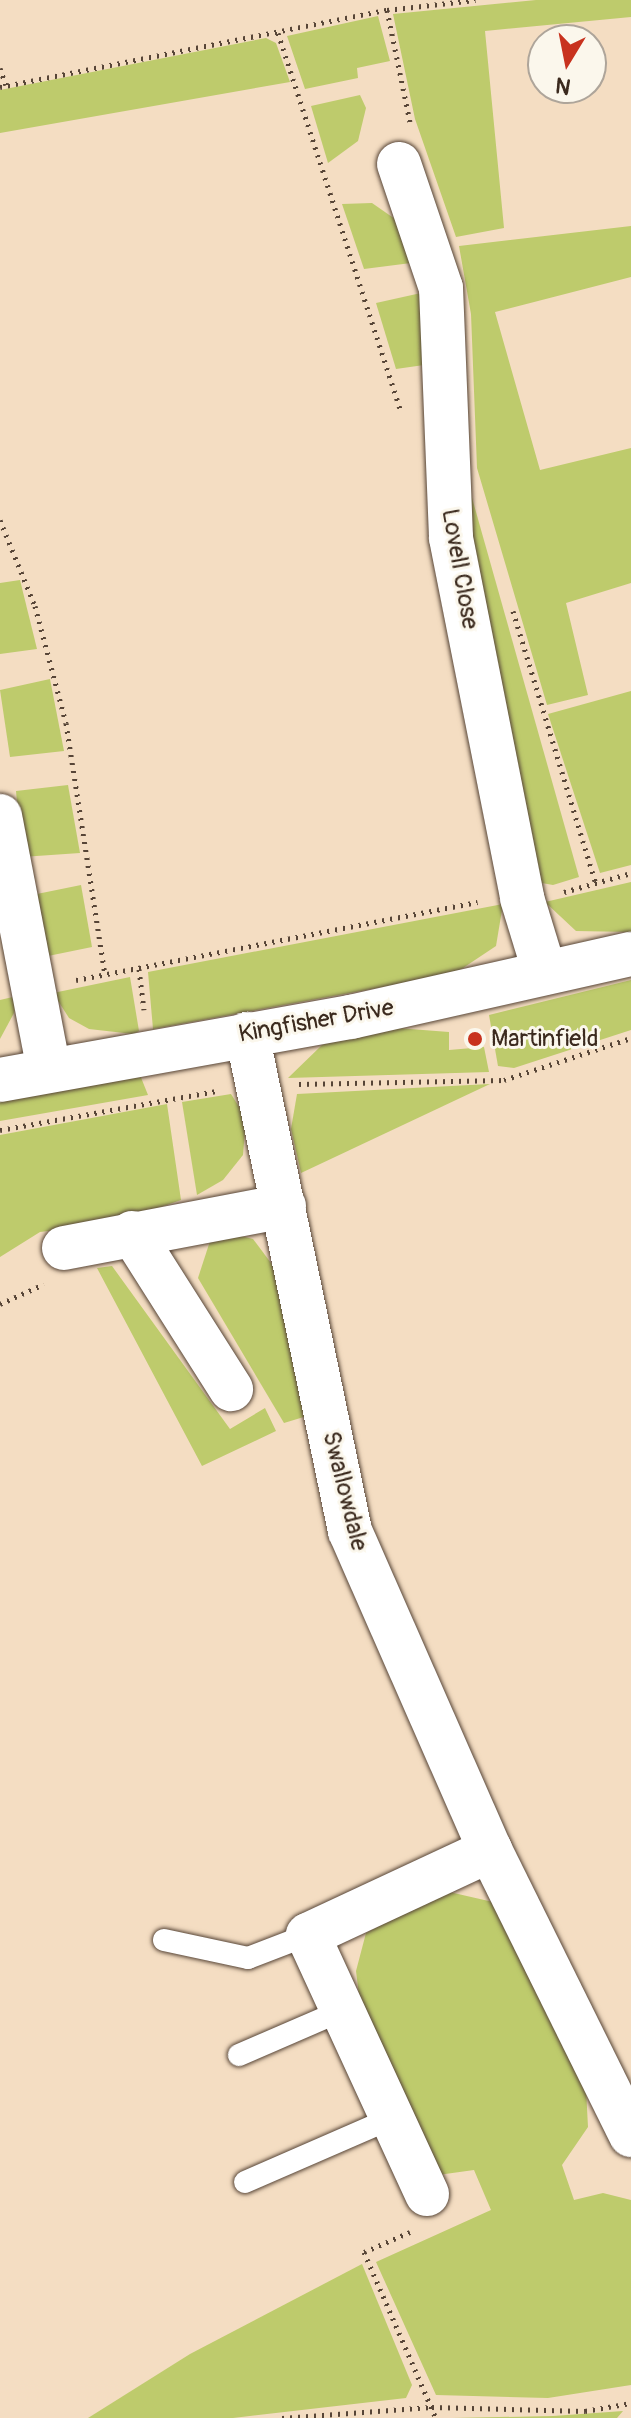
<!DOCTYPE html>
<html>
<head>
<meta charset="utf-8">
<style>
  body { margin:0 }
  #map { position:relative; width:631px; height:2418px; overflow:hidden; background:#f4ddc2; font-family:Pangolin,sans-serif }
  div>[style] { position:absolute }
  .green>* { inset:0; background:#becb6c }
  .path>* { height:5px; margin-top:-2.5px; transform-origin:0; background:repeating-linear-gradient(90deg,#574537 0 2px,transparent 0 8px) }
  .roads { filter:drop-shadow(0 0 2px #574537) drop-shadow(0 0 2px #574537) }
  .lane>* { height:22px; margin:-11px; padding:0 11px; transform-origin:11px; border-radius:11px; background:#fff }
  .street>* { height:44px; margin:-22px; padding:0 22px; transform-origin:22px; border-radius:22px; background:#fff }
  .secondary>* { height:44px; margin:-22px; padding:0 22px; transform-origin:22px; border-radius:22px; background:#fff }
  .dots>* { width:22px; height:22px; translate:-50% -50%; box-sizing:border-box; border:4px solid #fbf7ec; border-radius:50% }
  span { translate:-50% -50%; white-space:nowrap; text-align:center; line-height:1.15; -webkit-text-stroke:6px #fbf7ec; paint-order:stroke }
  .street-label { font-size:24px; color:#3b2a1e }
  .poi-label { font-size:24px; color:#3b2a1e }
  .left { translate:0 -50%; text-align:left }
  .north { position:absolute; left:527px; top:24px; width:80px; height:80px; box-sizing:border-box; background:#fbf7ec; border:2px solid #aea59a; border-radius:50%; rotate:190deg; font-size:22px; font-weight:700; line-height:32px; text-align:center; color:#3b2a1e }
  .north::after { content:''; display:block; margin:auto; width:28px; height:36px; background:#c8321e; clip-path:polygon(50% 0,100% 100%,50% 72%,0 100%) }
</style>
</head>
<body>
<div id="map">
  <div class="green">
    <div style="clip-path:polygon(536px 0,631px 0,631px 17px,485px 31px,504px 228px,456px 237px,415px 119px,393px 14px)"></div>
    <div style="clip-path:polygon(378px 16px,390px 61px,357px 68px,358px 78px,305px 89px,287px 36px)"></div>
    <div style="clip-path:polygon(266px 38px,276px 43px,290px 82px,0 133px,0 90px)"></div>
    <div style="clip-path:polygon(360px 95px,366px 108px,358px 141px,328px 163px,311px 106px)"></div>
    <div style="clip-path:polygon(372px 203px,395px 219px,411px 263px,364px 269px,342px 204px)"></div>
    <div style="clip-path:polygon(631px 226px,631px 277px,495px 312px,540px 470px,631px 448px,631px 583px,566px 603px,588px 695px,547px 705px,477px 468px,471px 314px,459px 246px)"></div>
    <div style="clip-path:polygon(421px 293px,424px 365px,396px 369px,376px 303px)"></div>
    <div style="clip-path:polygon(465px 473px,579px 877px,553px 885px,536px 882px,465px 510px)"></div>
    <div style="clip-path:polygon(20px 580px,37px 649px,0 654px,0 583px)"></div>
    <div style="clip-path:polygon(50px 679px,64px 751px,10px 757px,0 690px)"></div>
    <div style="clip-path:polygon(631px 691px,631px 865px,600px 873px,548px 714px)"></div>
    <div style="clip-path:polygon(68px 785px,80px 853px,22px 857px,16px 791px)"></div>
    <div style="clip-path:polygon(631px 882px,631px 932px,576px 931px,545px 902px)"></div>
    <div style="clip-path:polygon(81px 885px,92px 947px,48px 956px,32px 895px)"></div>
    <div style="clip-path:polygon(503px 904px,496px 946px,454px 974px,153px 1029px,148px 972px)"></div>
    <div style="clip-path:polygon(130px 977px,139px 1031px,133px 1034px,89px 1029px,69px 1018px,53px 993px)"></div>
    <div style="clip-path:polygon(631px 980px,631px 1030px,514px 1068px,498px 1066px,489px 1015px)"></div>
    <div style="clip-path:polygon(17px 996px,14px 1013px,0 1039px,0 1000px)"></div>
    <div style="clip-path:polygon(384px 1027px,449px 1032px,449px 1050px,484px 1047px,489px 1072px,288px 1078px,322px 1045px)"></div>
    <div style="clip-path:polygon(138px 1070px,148px 1095px,0 1121px,0 1102px)"></div>
    <div style="clip-path:polygon(490px 1084px,301px 1173px,291px 1129px,297px 1094px)"></div>
    <div style="clip-path:polygon(231px 1094px,246px 1118px,243px 1155px,223px 1180px,197px 1195px,182px 1102px)"></div>
    <div style="clip-path:polygon(167px 1104px,181px 1200px,115px 1223px,40px 1232px,0 1257px,0 1135px)"></div>
    <div style="clip-path:polygon(237px 1235px,253px 1239px,274px 1267px,307px 1416px,284px 1423px,198px 1278px,211px 1238px)"></div>
    <div style="clip-path:polygon(112px 1266px,230px 1429px,265px 1408px,276px 1431px,202px 1466px,97px 1268px)"></div>
    <div style="clip-path:polygon(445px 1891px,493px 1902px,586px 2089px,588px 2127px,562px 2165px,574px 2200px,603px 2193px,631px 2200px,631px 2385px,548px 2398px,436px 2395px,376px 2262px,491px 2210px,474px 2170px,438px 2175px,360px 2003px,356px 1971px,366px 1933px)"></div>
    <div style="clip-path:polygon(362px 2264px,412px 2385px,406px 2398px,233px 2418px,88px 2418px,190px 2354px)"></div>
    <div style="clip-path:polygon(623px 2411px,617px 2418px,452px 2418px,553px 2416px)"></div>
  </div>
  <div class="path">
    <div style="left:387px;top:10px;width:114px;rotate:78.4deg"></div>
    <div style="left:278px;top:33px;width:395px;rotate:72deg"></div>
    <div style="left:0;top:68px;width:18px;rotate:71deg"></div>
    <div style="left:0;top:87px;width:395px;rotate:-11.3deg"></div>
    <div style="left:387px;top:10px;width:89px;rotate:-6.5deg"></div>
    <div style="left:0;top:520px;width:93px;rotate:67.9deg"></div>
    <div style="left:35px;top:606px;width:121px;rotate:75.2deg"></div>
    <div style="left:66px;top:723px;width:255px;rotate:81.2deg"></div>
    <div style="left:513px;top:611px;width:285px;rotate:73.1deg"></div>
    <div style="left:564px;top:892px;width:70px;rotate:-15.8deg"></div>
    <div style="left:139px;top:969px;width:41px;rotate:83deg"></div>
    <div style="left:76px;top:980px;width:409px;rotate:-11deg"></div>
    <div style="left:299px;top:1084px;width:205px;rotate:-1.1deg"></div>
    <div style="left:504px;top:1080px;width:134px;rotate:-18.3deg"></div>
    <div style="left:0;top:1130px;width:220px;rotate:-10.2deg"></div>
    <div style="left:0;top:1304px;width:48px;rotate:-24.4deg"></div>
    <div style="left:410px;top:2232px;width:50px;rotate:156.5deg"></div>
    <div style="left:364px;top:2252px;width:181px;rotate:66.6deg"></div>
    <div style="left:282px;top:2418px;width:150px;rotate:-4.2deg"></div>
    <div style="left:432px;top:2407px;width:153px;rotate:1.5deg"></div>
    <div style="left:585px;top:2411px;width:47px;rotate:-9.9deg"></div>
  </div>
  <div class="roads">
    <div class="lane">
      <div style="left:164px;top:1940px;width:86px;rotate:12.1deg"></div>
      <div style="left:248px;top:1958px;width:64px;rotate:-21deg"></div>
      <div style="left:239px;top:2055px;width:113px;rotate:-23.4deg"></div>
      <div style="left:245px;top:2182px;width:160px;rotate:-23.5deg"></div>
    </div>
    <div class="street">
      <div style="left:399px;top:164px;width:131px;rotate:71.3deg"></div>
      <div style="left:441px;top:288px;width:250px;rotate:87.7deg"></div>
      <div style="left:451px;top:538px;width:367px;rotate:78.8deg"></div>
      <div style="left:522px;top:898px;width:78px;rotate:73deg"></div>
      <div style="left:0;top:816px;width:259px;rotate:79.1deg"></div>
      <div style="left:247px;top:1034px;width:508px;rotate:78.29deg"></div>
      <div style="left:350px;top:1531px;width:348px;rotate:66.3deg"></div>
      <div style="left:490px;top:1850px;width:318px;rotate:63.7deg"></div>
      <div style="left:132px;top:1233px;width:185px;rotate:57.6deg"></div>
      <div style="left:64px;top:1248px;width:224px;rotate:-10.8deg"></div>
      <div style="left:427px;top:2194px;width:285px;rotate:-114.7deg"></div>
      <div style="left:308px;top:1935px;width:201px;rotate:-25deg"></div>
    </div>
    <div class="secondary">
      <div style="left:0;top:1080px;width:357px;rotate:-10.2deg"></div>
      <div style="left:351px;top:1017px;width:287px;rotate:-12.7deg"></div>
    </div>
  </div>
  <div class="dots">
    <div style="left:475px;top:1039px;background:#c8321e"></div>
  </div>
  <div class="street-label">
    <span style="left:460px;top:569px;rotate:80deg">Lovell Close</span>
    <span style="left:316px;top:1021px;rotate:-10deg">Kingfisher Drive</span>
    <span style="left:345px;top:1491px;rotate:76deg">Swallowdale</span>
  </div>
  <div class="poi-label">
    <span class="left" style="left:491px;top:1039px">Martinfield</span>
  </div>
  <div class="north">N</div>
</div>
</body>
</html>
